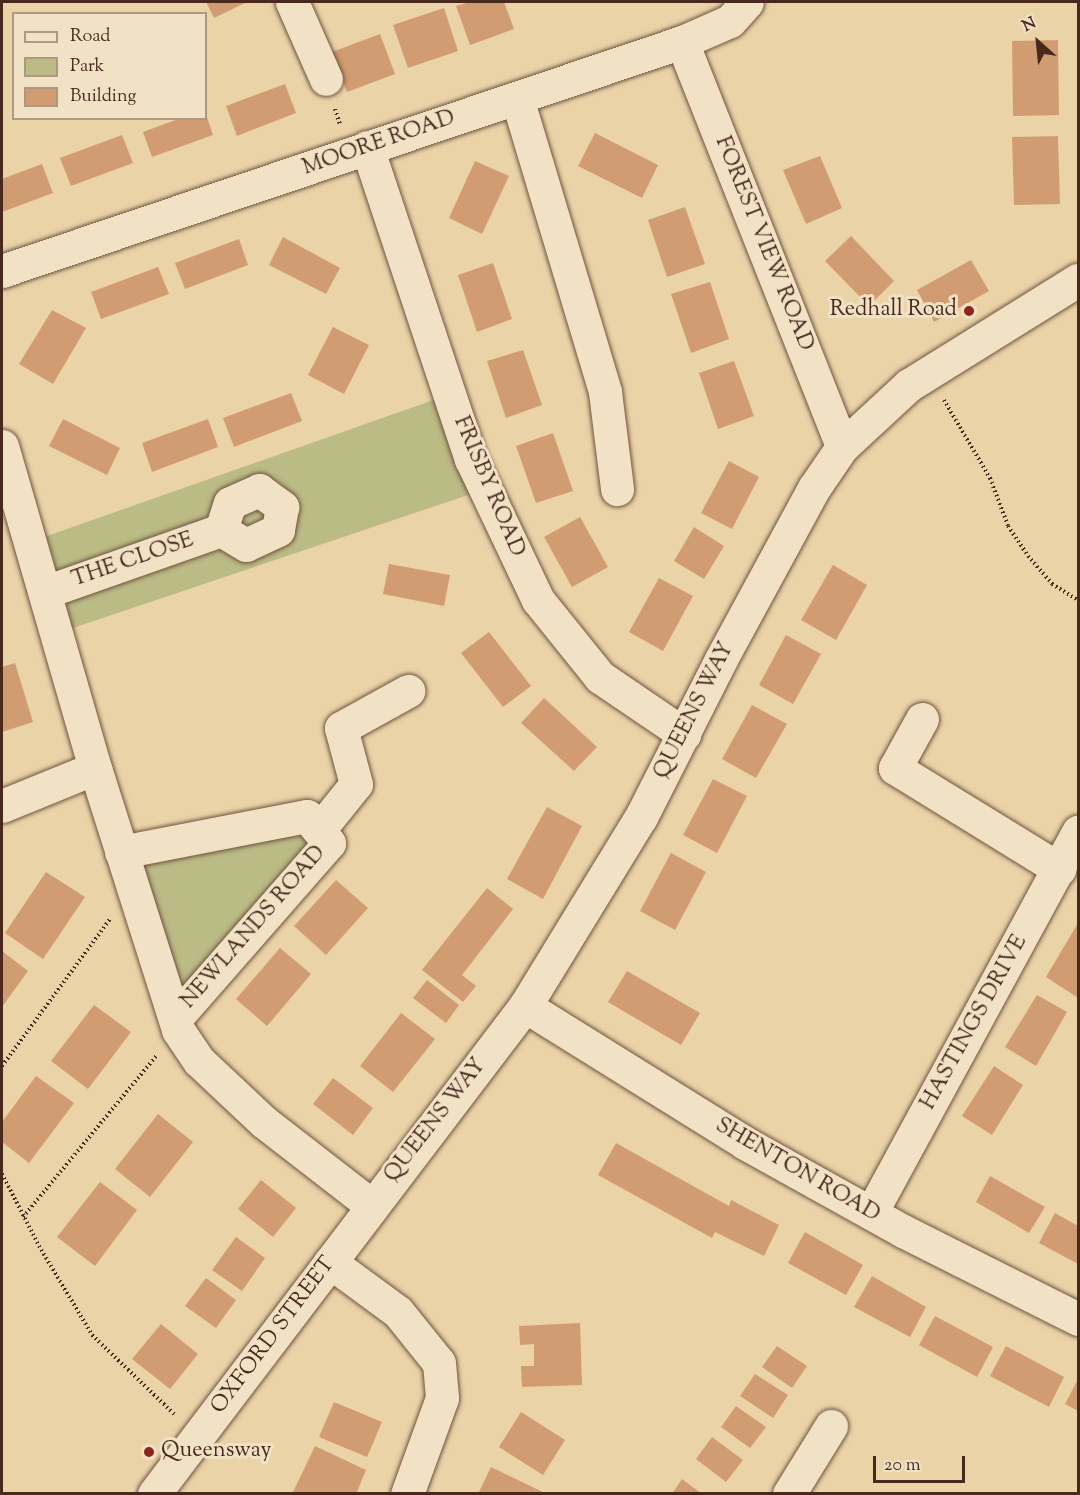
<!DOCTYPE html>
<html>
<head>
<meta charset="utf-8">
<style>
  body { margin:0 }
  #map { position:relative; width:1080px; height:1495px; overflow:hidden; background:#ead3a7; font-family:"Sorts Mill Goudy",serif }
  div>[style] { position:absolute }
  .green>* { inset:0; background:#babb85 }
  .building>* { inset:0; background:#d29c72 }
  .path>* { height:4px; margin-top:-2px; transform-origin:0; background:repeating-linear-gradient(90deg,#49291e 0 1.5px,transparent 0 4.5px) }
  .roads { filter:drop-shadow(0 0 2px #715440) drop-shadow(0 0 2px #715440) }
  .minor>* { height:33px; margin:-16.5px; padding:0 16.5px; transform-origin:16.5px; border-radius:16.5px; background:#f1e2c6 }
  .dots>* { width:16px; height:16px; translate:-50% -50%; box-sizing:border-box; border:3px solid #f1e2c6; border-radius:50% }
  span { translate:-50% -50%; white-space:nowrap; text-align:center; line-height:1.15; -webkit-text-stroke:6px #f1e2c6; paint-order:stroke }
  .street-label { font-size:22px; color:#49291e }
  .poi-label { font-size:22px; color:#49291e }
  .right { translate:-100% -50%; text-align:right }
  .left { translate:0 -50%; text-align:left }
  .frame { position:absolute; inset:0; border:3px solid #49291e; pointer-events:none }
  .legend { position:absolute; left:12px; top:12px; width:195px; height:108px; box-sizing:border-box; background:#f1e2c6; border:2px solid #ae9883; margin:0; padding:8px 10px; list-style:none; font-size:18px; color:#49291e }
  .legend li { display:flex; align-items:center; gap:12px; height:30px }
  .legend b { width:30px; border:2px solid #ae9883 }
  .north { position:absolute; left:1008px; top:12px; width:60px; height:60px; -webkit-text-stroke:4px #f1e2c6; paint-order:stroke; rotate:333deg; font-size:16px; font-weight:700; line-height:24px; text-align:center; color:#49291e }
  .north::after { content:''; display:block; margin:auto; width:21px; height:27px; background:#49291e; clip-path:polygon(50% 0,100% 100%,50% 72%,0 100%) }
  .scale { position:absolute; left:873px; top:1456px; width:92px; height:27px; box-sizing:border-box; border:3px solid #49291e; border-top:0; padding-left:8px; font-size:18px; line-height:21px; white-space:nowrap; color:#49291e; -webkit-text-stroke:4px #f1e2c6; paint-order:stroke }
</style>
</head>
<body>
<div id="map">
  <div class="green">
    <div style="clip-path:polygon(442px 397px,486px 489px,64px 631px,30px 542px)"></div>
    <div style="clip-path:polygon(307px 816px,329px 843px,178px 1030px,121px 852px)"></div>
  </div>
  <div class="building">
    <div style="clip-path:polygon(206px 2px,247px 2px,214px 18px)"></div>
    <div style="clip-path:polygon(470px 2px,504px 2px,514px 29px,470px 45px,456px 6px)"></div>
    <div style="clip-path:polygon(444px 8px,458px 51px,408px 68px,393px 25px)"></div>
    <div style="clip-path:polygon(380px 34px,395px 74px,347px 92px,332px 52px)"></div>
    <div style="clip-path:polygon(1058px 40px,1059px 115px,1013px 116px,1012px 41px)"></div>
    <div style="clip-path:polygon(285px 84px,296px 113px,237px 136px,226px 106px)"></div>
    <div style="clip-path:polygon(206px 114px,213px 135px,152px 157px,143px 132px,181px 118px,206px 118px)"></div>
    <div style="clip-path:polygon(595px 133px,658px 165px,642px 198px,578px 166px)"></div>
    <div style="clip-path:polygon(122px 135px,133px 163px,71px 186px,60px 158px)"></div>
    <div style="clip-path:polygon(1058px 136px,1060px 204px,1014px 205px,1012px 137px)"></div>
    <div style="clip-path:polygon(820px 156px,842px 208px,806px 224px,783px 170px)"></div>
    <div style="clip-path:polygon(475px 161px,509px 176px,482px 234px,449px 218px)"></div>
    <div style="clip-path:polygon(42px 164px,53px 193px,2px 212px,2px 179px)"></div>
    <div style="clip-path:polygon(685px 207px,705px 264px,667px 277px,648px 220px)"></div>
    <div style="clip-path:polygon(851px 236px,894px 281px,869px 306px,825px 261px)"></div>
    <div style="clip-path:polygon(283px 237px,340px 268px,326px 294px,269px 265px)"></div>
    <div style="clip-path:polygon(239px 239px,248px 265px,185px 289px,175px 263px)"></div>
    <div style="clip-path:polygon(971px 260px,989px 291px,934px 322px,917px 290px)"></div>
    <div style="clip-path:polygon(493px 263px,512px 319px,477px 332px,458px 275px)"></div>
    <div style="clip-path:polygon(158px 267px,169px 294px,101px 319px,91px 292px)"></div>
    <div style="clip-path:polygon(710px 282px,729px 339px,691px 353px,671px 294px)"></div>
    <div style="clip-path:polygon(52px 310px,86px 328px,53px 384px,19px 364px)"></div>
    <div style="clip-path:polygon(333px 327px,369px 345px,344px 394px,308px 375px)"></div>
    <div style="clip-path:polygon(523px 350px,542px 405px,506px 418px,487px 361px)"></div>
    <div style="clip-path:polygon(734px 361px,754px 416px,718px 429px,699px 373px)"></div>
    <div style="clip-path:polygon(291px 393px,302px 421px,234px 447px,223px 418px)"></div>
    <div style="clip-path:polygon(63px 419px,120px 448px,107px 475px,49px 446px)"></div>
    <div style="clip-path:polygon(208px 419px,218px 447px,152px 472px,142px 443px)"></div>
    <div style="clip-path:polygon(553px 433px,573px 491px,536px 503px,516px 446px)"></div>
    <div style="clip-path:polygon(729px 461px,759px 477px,732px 529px,701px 513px)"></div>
    <div style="clip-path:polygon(580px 517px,608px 567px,572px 587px,544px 537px)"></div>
    <div style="clip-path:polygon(694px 527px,724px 546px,704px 579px,674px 561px)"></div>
    <div style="clip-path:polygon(389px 564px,450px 575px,444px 606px,383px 594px)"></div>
    <div style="clip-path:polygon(833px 565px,867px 585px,836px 640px,801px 620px)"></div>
    <div style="clip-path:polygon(659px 578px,693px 596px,663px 651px,629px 632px)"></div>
    <div style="clip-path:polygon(489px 632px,531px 686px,503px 707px,461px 653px)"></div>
    <div style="clip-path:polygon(786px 635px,821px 654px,793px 704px,759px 685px)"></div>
    <div style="clip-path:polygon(15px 663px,33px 722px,2px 732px,2px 667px)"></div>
    <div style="clip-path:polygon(544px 698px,597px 747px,574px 771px,521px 723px)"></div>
    <div style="clip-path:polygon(752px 705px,787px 724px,756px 778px,722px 759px)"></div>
    <div style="clip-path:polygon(713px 779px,747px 796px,717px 853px,683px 835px)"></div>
    <div style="clip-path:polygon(547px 807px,582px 826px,543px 899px,507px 879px)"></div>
    <div style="clip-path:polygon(671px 853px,706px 872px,675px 930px,640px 911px)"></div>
    <div style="clip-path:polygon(46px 872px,85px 897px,43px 959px,5px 933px)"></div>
    <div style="clip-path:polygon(336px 880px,368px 908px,326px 955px,294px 926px)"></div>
    <div style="clip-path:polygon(487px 888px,513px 909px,462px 975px,476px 986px,463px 1002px,422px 970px)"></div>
    <div style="clip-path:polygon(1078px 923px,1078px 998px,1046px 977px)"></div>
    <div style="clip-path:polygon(280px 948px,311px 974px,267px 1026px,236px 999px)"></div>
    <div style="clip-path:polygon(2px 951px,28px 971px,2px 1007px)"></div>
    <div style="clip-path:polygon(627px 971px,700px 1013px,681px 1045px,608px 1002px)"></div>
    <div style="clip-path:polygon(427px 980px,459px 1005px,446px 1023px,413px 998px)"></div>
    <div style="clip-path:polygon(1037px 995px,1067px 1012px,1036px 1066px,1005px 1047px)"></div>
    <div style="clip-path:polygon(94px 1005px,131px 1032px,88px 1089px,51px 1061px)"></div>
    <div style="clip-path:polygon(401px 1013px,435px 1039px,393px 1092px,360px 1066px)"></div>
    <div style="clip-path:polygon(994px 1066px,1023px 1085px,992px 1135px,962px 1116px)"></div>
    <div style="clip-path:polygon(36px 1076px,74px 1103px,29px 1163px,2px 1142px,2px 1122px)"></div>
    <div style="clip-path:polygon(333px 1078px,373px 1108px,353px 1135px,313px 1104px)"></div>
    <div style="clip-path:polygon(158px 1114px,193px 1142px,150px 1197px,115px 1169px)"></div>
    <div style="clip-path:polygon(616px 1143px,729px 1206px,731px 1200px,779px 1225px,764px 1256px,715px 1232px,712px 1238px,598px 1175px)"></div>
    <div style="clip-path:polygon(990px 1176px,1045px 1207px,1029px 1233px,976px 1202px)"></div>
    <div style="clip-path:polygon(261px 1180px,296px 1208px,273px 1237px,238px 1209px)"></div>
    <div style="clip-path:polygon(100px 1182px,137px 1210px,95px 1266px,57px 1237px)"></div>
    <div style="clip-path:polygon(1055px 1213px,1078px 1226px,1078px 1264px,1039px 1243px)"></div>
    <div style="clip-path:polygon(805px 1232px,863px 1265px,846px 1295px,788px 1263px)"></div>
    <div style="clip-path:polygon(236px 1237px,265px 1258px,242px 1291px,212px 1270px)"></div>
    <div style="clip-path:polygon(872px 1276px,926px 1307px,910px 1337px,854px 1307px)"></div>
    <div style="clip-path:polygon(206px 1278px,236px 1300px,216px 1328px,185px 1306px)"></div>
    <div style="clip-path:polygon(935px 1316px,993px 1347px,977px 1377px,919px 1345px)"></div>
    <div style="clip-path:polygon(580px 1323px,582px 1385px,522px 1387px,521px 1366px,534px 1366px,534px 1344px,520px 1345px,519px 1326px)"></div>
    <div style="clip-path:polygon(161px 1324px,198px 1354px,170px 1389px,132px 1359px)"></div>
    <div style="clip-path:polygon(777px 1346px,807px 1366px,792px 1388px,762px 1367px)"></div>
    <div style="clip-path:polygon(1006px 1346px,1064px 1377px,1049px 1407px,990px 1376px)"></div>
    <div style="clip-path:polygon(755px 1374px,788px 1395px,773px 1418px,740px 1396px)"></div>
    <div style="clip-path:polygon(1078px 1379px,1078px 1411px,1065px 1404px)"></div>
    <div style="clip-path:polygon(334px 1402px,382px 1422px,367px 1457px,319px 1437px)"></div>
    <div style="clip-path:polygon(736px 1406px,766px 1427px,750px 1448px,721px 1427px)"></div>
    <div style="clip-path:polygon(521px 1412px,565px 1440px,543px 1475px,499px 1447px)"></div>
    <div style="clip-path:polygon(712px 1437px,743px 1460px,726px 1482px,696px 1459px)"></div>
    <div style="clip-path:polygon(315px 1446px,366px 1470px,356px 1494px,292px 1494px)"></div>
    <div style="clip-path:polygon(491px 1467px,547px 1494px,478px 1494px)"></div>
    <div style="clip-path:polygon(682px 1479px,702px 1494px,672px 1494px)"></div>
  </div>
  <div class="path">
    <div style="left:335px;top:109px;width:16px;rotate:72deg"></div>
    <div style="left:944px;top:400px;width:91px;rotate:59.5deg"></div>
    <div style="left:990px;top:478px;width:51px;rotate:69.4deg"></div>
    <div style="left:1008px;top:526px;width:36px;rotate:56deg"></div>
    <div style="left:1028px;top:556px;width:37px;rotate:49deg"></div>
    <div style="left:1052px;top:584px;width:31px;rotate:32deg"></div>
    <div style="left:2px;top:1066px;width:182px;rotate:-53.7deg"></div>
    <div style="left:2px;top:1174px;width:81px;rotate:62.8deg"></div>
    <div style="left:39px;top:1246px;width:104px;rotate:59.2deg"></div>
    <div style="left:92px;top:1335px;width:114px;rotate:43.9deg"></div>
    <div style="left:23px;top:1217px;width:210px;rotate:-50.4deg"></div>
  </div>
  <div class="roads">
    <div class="minor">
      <div style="left:292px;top:2px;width:84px;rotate:66.2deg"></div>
      <div style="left:682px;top:42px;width:435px;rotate:68.4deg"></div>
      <div style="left:517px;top:98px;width:307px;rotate:73.3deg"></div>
      <div style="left:605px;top:392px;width:98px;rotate:82.9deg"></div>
      <div style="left:367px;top:147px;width:329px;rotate:71.6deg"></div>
      <div style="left:471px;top:459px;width:156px;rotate:64.6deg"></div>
      <div style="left:538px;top:600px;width:99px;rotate:51.2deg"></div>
      <div style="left:600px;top:677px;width:102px;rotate:34.2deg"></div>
      <div style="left:2px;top:271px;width:718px;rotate:-18.61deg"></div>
      <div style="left:682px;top:42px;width:52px;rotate:-23.6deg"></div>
      <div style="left:730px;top:21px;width:25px;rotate:-48deg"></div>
      <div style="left:2px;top:446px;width:335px;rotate:73.9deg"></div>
      <div style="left:95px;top:768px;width:275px;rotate:72.4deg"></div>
      <div style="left:178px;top:1030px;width:37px;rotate:56deg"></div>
      <div style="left:199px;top:1061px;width:89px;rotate:43.2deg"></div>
      <div style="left:264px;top:1122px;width:135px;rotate:37.8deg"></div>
      <div style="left:45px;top:592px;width:187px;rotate:-19.4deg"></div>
      <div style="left:221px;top:530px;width:28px;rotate:-72deg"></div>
      <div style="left:230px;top:503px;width:32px;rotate:-24deg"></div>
      <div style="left:259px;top:490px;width:29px;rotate:36deg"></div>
      <div style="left:282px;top:507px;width:23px;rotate:100deg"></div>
      <div style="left:278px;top:530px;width:35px;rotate:155deg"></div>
      <div style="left:246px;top:545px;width:29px;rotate:-149deg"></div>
      <div style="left:922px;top:719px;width:56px;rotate:118.9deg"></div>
      <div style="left:895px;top:768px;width:193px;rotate:31.6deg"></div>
      <div style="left:2px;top:806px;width:100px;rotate:-22.2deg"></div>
      <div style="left:319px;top:830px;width:59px;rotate:-51.2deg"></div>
      <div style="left:356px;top:784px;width:58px;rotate:-105deg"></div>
      <div style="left:341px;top:728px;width:77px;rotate:-28.9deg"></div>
      <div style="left:121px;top:852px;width:189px;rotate:-11deg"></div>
      <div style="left:307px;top:816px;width:35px;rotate:51deg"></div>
      <div style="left:329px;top:843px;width:234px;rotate:131.2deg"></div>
      <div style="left:525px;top:1006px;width:259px;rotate:31.9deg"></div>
      <div style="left:745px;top:1143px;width:181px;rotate:29.1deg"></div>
      <div style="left:903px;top:1231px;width:196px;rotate:26.7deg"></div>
      <div style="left:871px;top:1213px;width:434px;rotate:-61.5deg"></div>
      <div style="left:330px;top:1262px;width:84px;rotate:36.3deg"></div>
      <div style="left:398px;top:1312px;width:65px;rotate:51.2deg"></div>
      <div style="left:439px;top:1363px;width:35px;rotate:85deg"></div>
      <div style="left:442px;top:1398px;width:102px;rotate:110deg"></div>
      <div style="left:154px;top:1494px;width:613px;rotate:-52.76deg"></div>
      <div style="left:525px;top:1006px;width:222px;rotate:-58.5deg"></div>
      <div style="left:641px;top:817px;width:175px;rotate:-63.1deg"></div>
      <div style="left:720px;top:661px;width:197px;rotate:-61.5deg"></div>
      <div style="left:814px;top:488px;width:50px;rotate:-55.7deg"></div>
      <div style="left:842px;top:447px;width:91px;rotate:-42.8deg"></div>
      <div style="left:909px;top:385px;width:199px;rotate:-31.9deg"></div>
      <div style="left:789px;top:1494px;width:80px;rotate:-58.3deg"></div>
    </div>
  </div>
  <div class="dots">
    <div style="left:969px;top:311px;background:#8f2418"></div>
    <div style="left:149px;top:1452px;background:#8f2418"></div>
  </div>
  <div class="street-label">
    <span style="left:379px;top:144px;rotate:-19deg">MOORE ROAD</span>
    <span style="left:763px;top:244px;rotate:68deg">FOREST VIEW ROAD</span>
    <span style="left:488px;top:487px;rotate:67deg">FRISBY ROAD</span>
    <span style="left:133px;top:561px;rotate:-19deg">THE CLOSE</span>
    <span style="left:695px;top:711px;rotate:-63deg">QUEENS WAY</span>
    <span style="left:254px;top:928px;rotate:-49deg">NEWLANDS ROAD</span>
    <span style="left:975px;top:1023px;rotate:-61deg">HASTINGS DRIVE</span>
    <span style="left:436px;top:1121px;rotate:-52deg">QUEENS WAY</span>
    <span style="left:797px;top:1171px;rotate:30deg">SHENTON ROAD</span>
    <span style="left:274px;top:1336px;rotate:-53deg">OXFORD STREET</span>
  </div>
  <div class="poi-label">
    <span class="right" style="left:957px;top:311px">Redhall Road</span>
    <span class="left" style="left:161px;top:1452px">Queensway</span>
  </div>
  <div class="frame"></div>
  <ul class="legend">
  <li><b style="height:8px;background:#f1e2c6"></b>Road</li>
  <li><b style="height:16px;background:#babb85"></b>Park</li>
  <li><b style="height:16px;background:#d29c72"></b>Building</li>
  </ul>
  <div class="north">N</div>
  <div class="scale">20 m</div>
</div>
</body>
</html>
